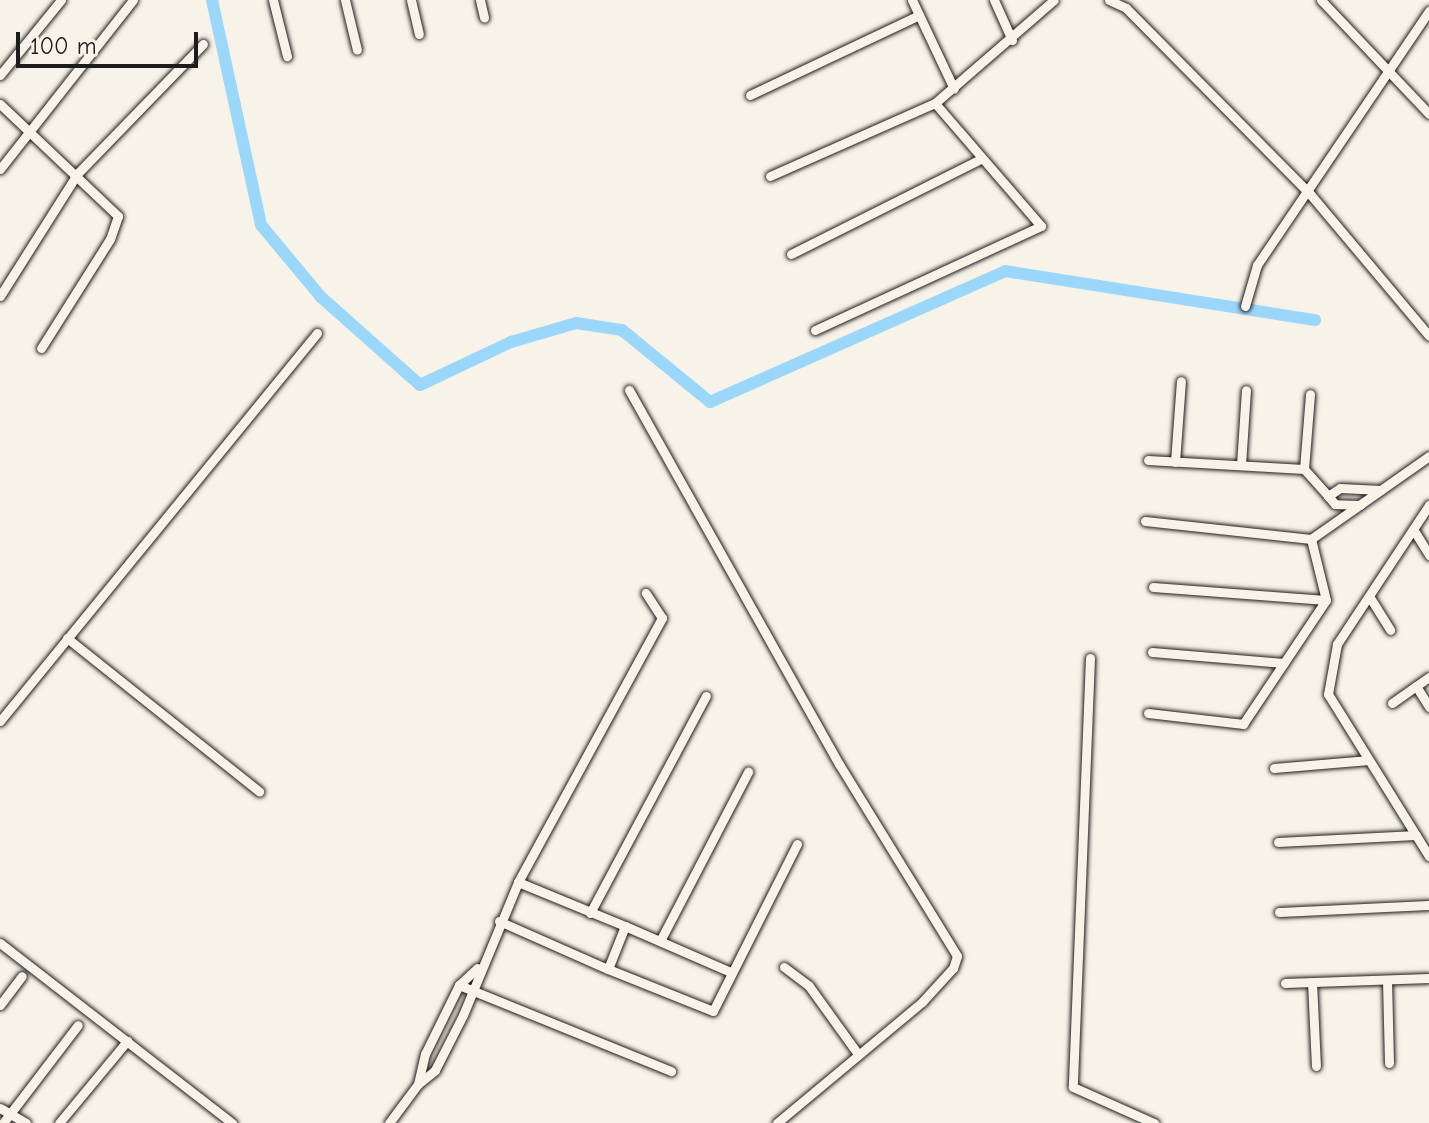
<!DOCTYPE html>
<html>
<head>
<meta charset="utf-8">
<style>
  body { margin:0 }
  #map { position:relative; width:1429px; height:1123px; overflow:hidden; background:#f7f3e8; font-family:"Comic Neue",sans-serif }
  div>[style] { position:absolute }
  .canal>* { height:12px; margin:-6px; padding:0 6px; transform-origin:6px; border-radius:6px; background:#9ad7fb }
  .roads { filter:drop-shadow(0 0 2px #1c1c1c) drop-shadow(0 0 2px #1c1c1c) }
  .minor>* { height:9px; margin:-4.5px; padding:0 4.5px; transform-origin:4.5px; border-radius:4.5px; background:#f7f3e8 }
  span { translate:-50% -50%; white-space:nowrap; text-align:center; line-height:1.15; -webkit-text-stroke:7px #f7f3e8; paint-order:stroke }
  .scale { position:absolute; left:16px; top:32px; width:182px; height:36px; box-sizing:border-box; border:4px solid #1c1c1c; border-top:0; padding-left:10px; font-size:24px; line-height:28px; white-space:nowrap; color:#1c1c1c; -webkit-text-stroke:6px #f7f3e8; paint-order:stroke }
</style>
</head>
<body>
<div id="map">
  <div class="canal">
    <div style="left:212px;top:0;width:230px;rotate:77.7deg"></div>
    <div style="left:261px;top:225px;width:94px;rotate:50.2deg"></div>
    <div style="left:321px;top:297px;width:132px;rotate:41.6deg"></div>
    <div style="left:420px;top:385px;width:101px;rotate:-25.3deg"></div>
    <div style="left:511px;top:342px;width:68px;rotate:-16.3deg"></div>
    <div style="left:576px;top:323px;width:47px;rotate:8.7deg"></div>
    <div style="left:622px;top:330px;width:114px;rotate:39.3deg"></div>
    <div style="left:710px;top:402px;width:323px;rotate:-23.9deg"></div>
    <div style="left:1005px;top:271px;width:314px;rotate:9deg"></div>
  </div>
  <div class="roads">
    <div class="minor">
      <div style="left:273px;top:0;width:58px;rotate:76deg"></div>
      <div style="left:345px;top:0;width:51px;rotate:76.5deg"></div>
      <div style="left:411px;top:0;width:35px;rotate:77deg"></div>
      <div style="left:480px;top:0;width:18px;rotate:77deg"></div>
      <div style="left:912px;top:0;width:98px;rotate:64.7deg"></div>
      <div style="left:994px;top:0;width:44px;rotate:65.8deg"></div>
      <div style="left:1109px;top:0;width:19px;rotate:25deg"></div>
      <div style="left:1126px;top:8px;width:262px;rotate:45.3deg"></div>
      <div style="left:1310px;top:194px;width:185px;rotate:50deg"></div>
      <div style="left:1321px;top:0;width:157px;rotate:46.5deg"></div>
      <div style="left:0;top:75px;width:97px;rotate:-50.9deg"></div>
      <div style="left:750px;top:95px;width:187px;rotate:-25.3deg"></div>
      <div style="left:0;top:104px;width:163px;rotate:43.5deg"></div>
      <div style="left:118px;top:216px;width:24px;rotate:109deg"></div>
      <div style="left:110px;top:239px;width:129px;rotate:122.3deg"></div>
      <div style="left:0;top:169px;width:215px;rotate:-51.8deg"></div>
      <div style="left:770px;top:176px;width:180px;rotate:-23.9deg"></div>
      <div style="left:791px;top:254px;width:212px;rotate:-26.6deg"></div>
      <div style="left:0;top:296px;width:144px;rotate:-57.7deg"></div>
      <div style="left:77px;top:174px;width:181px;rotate:-45.9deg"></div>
      <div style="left:1245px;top:306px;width:43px;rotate:-73.7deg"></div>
      <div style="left:1257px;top:265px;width:307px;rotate:-55.9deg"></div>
      <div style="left:815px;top:330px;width:249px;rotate:-24.7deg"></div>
      <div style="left:1041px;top:226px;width:162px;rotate:-130.8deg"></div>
      <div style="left:935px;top:103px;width:157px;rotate:-40.9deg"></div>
      <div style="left:629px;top:390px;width:429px;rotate:60.7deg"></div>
      <div style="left:839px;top:764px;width:225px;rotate:58.4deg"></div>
      <div style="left:957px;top:956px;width:13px;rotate:108deg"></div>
      <div style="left:953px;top:968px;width:46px;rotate:132.4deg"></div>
      <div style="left:922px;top:1002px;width:189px;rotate:140.2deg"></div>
      <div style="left:1148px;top:460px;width:156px;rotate:3.3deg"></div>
      <div style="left:1304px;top:469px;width:36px;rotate:48deg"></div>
      <div style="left:1175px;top:462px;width:81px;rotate:-85.8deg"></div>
      <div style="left:1241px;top:465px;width:75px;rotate:-86.2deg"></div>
      <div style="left:1304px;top:469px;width:75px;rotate:-85.4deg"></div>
      <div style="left:1360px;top:505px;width:25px;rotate:-178deg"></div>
      <div style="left:1335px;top:504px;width:11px;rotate:-131deg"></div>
      <div style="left:1328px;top:496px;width:14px;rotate:-34deg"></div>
      <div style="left:1340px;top:488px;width:41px;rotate:2.8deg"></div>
      <div style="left:1429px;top:505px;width:167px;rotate:123.5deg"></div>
      <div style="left:1337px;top:644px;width:51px;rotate:100.2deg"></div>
      <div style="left:1328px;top:694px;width:191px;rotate:58.1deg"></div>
      <div style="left:1145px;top:521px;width:167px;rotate:6.2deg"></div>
      <div style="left:1311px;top:539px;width:144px;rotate:-35.1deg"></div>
      <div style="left:1413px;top:529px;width:31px;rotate:58deg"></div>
      <div style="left:1153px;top:587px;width:173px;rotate:4.3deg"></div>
      <div style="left:1369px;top:596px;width:40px;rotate:58deg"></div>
      <div style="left:67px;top:638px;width:246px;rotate:38.6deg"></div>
      <div style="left:1152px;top:652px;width:132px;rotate:4.8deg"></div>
      <div style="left:1090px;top:658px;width:429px;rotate:92.3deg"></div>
      <div style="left:1073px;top:1087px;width:89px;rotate:24deg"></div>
      <div style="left:1416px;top:686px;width:25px;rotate:58deg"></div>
      <div style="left:1392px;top:703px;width:45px;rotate:-35.1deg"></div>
      <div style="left:1148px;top:713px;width:96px;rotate:6.6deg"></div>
      <div style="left:1243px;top:724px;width:149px;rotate:-56.2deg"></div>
      <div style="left:1326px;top:600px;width:63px;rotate:-103.8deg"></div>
      <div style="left:0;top:721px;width:501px;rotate:-50.75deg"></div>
      <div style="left:1274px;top:768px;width:95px;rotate:-4.8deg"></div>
      <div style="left:1278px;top:842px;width:138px;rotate:-2.9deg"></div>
      <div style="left:518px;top:882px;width:301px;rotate:-61.4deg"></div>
      <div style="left:662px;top:618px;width:30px;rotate:-123deg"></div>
      <div style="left:1279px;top:912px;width:150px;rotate:-2.7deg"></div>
      <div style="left:590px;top:913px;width:246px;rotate:-61.9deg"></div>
      <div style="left:499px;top:921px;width:119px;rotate:23.8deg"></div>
      <div style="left:625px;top:926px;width:116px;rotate:23.5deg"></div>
      <div style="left:660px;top:941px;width:191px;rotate:-62.5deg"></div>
      <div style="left:0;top:943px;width:294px;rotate:37.8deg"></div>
      <div style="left:784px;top:967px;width:31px;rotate:37deg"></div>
      <div style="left:809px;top:986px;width:84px;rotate:54.2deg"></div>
      <div style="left:1387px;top:980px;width:83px;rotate:88.6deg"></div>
      <div style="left:1312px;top:982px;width:84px;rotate:87.3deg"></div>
      <div style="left:1285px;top:983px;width:144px;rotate:-2deg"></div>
      <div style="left:459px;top:985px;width:229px;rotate:22.1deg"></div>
      <div style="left:0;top:1005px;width:36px;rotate:-53deg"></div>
      <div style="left:418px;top:1084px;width:22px;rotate:-39deg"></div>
      <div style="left:435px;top:1070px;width:62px;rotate:-63deg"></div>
      <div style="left:463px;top:1015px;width:144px;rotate:-67.5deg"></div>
      <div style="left:518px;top:882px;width:116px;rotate:22.4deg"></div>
      <div style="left:625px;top:926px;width:46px;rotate:111.6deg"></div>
      <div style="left:608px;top:969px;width:113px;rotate:21.8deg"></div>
      <div style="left:713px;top:1011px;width:187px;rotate:-63.3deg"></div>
      <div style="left:0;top:1108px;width:30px;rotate:30deg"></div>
      <div style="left:3px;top:1123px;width:123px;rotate:-52.6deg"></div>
      <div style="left:59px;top:1123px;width:107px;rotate:-50.3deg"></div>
      <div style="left:389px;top:1123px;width:49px;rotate:-53.4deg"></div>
      <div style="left:418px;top:1084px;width:31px;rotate:-77deg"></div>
      <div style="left:425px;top:1054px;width:77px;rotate:-63.8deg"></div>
      <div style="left:459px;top:985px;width:25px;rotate:-43deg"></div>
    </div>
  </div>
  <div class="scale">100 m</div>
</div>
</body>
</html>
